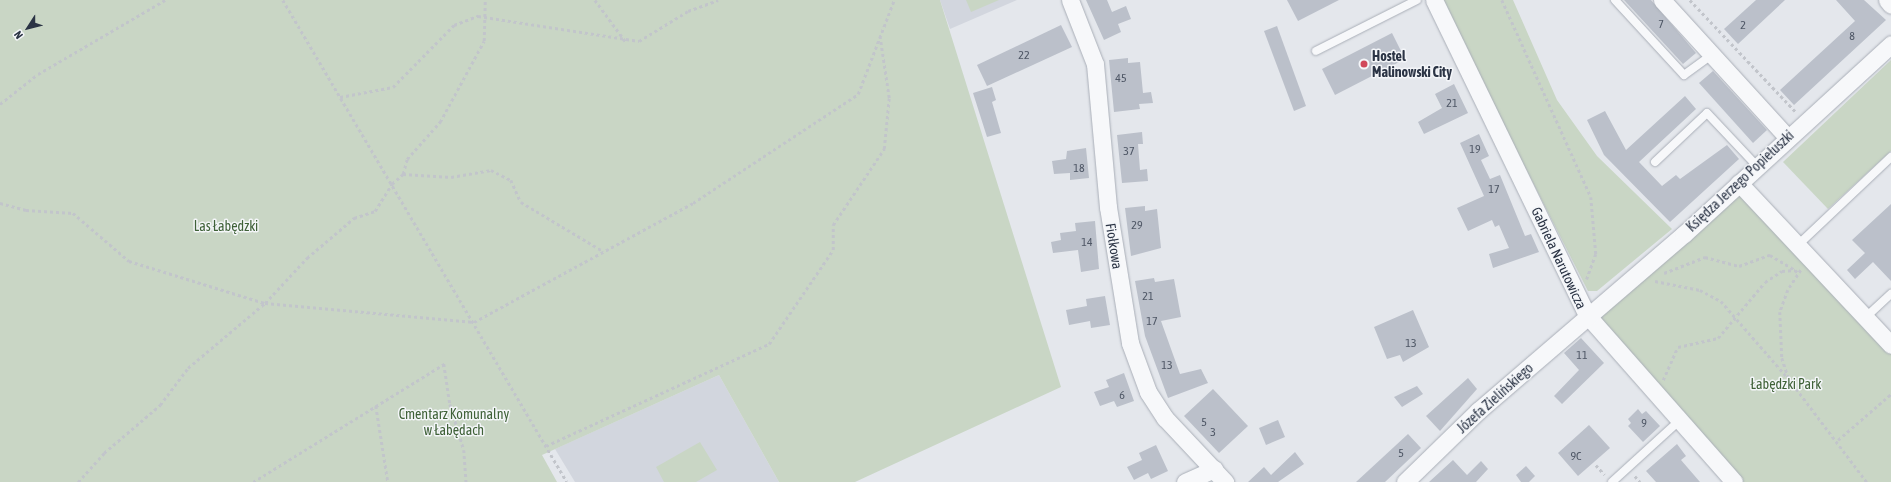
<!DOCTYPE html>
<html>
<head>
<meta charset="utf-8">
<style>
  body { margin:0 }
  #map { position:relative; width:1891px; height:482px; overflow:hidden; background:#e4e7ec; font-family:"Asap Condensed",sans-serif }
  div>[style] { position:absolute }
  .built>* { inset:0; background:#d2d6de }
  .green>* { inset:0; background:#c9d6c5 }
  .building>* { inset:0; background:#bbc0ca }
  .path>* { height:2.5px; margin-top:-1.25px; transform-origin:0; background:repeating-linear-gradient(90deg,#c2c5cb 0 3px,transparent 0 6px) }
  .roads { filter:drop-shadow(0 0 1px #a9aeb7) drop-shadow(0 0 1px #a9aeb7) }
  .lane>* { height:8px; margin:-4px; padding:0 4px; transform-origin:4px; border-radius:4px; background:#f7f8fa }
  .street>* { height:17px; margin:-8.5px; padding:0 8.5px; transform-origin:8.5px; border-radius:8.5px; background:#f7f8fa }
  .dots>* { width:11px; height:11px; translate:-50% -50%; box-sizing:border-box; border:2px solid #f4f6f9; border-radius:50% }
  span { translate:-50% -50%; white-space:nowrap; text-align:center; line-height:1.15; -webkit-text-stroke:3px #f4f6f9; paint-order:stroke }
  .number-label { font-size:12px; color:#4f5766 }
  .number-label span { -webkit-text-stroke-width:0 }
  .poi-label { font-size:14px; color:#2b3445; font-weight:700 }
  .left { translate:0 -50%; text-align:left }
  .street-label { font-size:14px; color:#2b3445 }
  .park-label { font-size:14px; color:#3f6138 }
  .north { position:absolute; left:8px; top:8px; width:40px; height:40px; -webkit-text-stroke:3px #f4f6f9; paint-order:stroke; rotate:234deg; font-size:11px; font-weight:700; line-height:16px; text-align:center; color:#2b3445 }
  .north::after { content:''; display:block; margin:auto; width:14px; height:18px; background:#2b3445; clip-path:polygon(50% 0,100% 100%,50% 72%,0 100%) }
</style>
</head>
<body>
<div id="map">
  <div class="built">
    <div style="clip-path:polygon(940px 0,1017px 0,950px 29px)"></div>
    <div style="clip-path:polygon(719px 375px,779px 482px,575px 482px,555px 449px)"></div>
  </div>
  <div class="green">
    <div style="clip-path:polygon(0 0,940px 0,1061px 387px,855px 482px,779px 482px,719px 375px,542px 455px,557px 482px,0 482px)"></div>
    <div style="clip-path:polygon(966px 0,999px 0,971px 12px)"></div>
    <div style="clip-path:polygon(1440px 0,1513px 0,1557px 100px,1597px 156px,1672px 229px,1597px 291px,1588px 291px)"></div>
    <div style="clip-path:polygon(1891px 60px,1891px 151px,1828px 209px,1783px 162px)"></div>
    <div style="clip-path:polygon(1738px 193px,1891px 352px,1891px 482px,1743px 482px,1598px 321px,1598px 313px)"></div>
    <div style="clip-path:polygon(700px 442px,717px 470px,696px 482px,664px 482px,656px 467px)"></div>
  </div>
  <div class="building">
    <div style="clip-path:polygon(1086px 0,1107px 0,1112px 12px,1126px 6px,1131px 19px,1118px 24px,1121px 32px,1104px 40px)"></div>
    <div style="clip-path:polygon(1287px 0,1339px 0,1298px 21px)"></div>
    <div style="clip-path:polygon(1624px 0,1651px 0,1696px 53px,1683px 64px)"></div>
    <div style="clip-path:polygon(1756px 0,1785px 0,1738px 44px,1724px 29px)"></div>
    <div style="clip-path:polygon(1836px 0,1864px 0,1886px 20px,1794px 105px,1780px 90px,1855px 21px)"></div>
    <div style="clip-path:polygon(1061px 25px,1072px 47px,987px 86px,977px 65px)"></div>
    <div style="clip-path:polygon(1277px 26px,1306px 106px,1294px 111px,1264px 31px)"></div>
    <div style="clip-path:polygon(1392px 33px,1405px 59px,1335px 95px,1322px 69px)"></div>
    <div style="clip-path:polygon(1128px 58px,1128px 63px,1140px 62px,1143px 93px,1151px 92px,1153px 103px,1139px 104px,1140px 109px,1114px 112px,1109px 60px)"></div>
    <div style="clip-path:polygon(1713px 71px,1767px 130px,1753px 143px,1699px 83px)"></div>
    <div style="clip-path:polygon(1454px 84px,1468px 113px,1424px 134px,1418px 122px,1442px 108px,1435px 94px)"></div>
    <div style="clip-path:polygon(992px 87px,996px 100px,992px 102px,1001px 133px,987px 137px,973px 93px)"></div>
    <div style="clip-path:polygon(1685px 96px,1696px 109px,1639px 162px,1662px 186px,1676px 175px,1680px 179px,1727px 145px,1739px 159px,1670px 222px,1604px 155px,1587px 120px,1605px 111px,1626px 150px)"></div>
    <div style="clip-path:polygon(1142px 132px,1143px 144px,1138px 144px,1140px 170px,1147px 169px,1148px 181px,1122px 183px,1117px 135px)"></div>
    <div style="clip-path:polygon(1479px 134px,1489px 156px,1481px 160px,1490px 179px,1500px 175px,1525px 236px,1531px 234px,1539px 252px,1493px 268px,1489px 254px,1509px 248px,1499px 225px,1495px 227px,1492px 220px,1468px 231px,1457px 208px,1484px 196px,1460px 143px)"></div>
    <div style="clip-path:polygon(1086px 148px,1089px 178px,1070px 180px,1070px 173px,1054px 174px,1052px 161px,1066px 159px,1067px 151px)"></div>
    <div style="clip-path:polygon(1891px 204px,1891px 281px,1873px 262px,1855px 279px,1847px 270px,1865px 253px,1852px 240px)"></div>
    <div style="clip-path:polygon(1145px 206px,1145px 211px,1157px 209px,1161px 248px,1131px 256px,1125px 208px)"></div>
    <div style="clip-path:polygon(1095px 221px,1099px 269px,1081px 272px,1078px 250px,1053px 253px,1051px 242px,1061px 240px,1060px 233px,1076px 231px,1075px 223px)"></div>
    <div style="clip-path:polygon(1154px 278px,1155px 282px,1174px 279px,1181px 317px,1161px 321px,1180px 374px,1201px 369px,1208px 383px,1168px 398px,1145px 336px,1135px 281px)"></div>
    <div style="clip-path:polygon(1105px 296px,1110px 325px,1091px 328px,1090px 321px,1069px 325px,1066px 310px,1087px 306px,1086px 299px)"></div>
    <div style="clip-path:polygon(1413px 310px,1429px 347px,1403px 362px,1400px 355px,1387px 359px,1374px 327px)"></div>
    <div style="clip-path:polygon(1581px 338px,1604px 363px,1562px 404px,1554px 396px,1579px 370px,1564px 353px)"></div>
    <div style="clip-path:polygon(1124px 373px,1134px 401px,1117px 407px,1114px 401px,1100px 406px,1094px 392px,1109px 387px,1106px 380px)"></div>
    <div style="clip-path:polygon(1468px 378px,1477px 389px,1440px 431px,1426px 416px)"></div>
    <div style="clip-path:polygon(1417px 386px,1423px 394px,1402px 407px,1394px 397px)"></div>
    <div style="clip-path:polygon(1213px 389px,1248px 426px,1219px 453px,1184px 416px)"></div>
    <div style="clip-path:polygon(1638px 409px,1642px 414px,1646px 411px,1660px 426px,1643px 442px,1628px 426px,1631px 423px,1628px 419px)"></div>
    <div style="clip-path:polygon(1278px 420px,1285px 437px,1266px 445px,1259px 428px)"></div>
    <div style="clip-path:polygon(1589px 425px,1610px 448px,1578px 476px,1558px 453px)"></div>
    <div style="clip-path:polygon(1408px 434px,1421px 448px,1385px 482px,1356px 482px)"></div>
    <div style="clip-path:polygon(1677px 444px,1686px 456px,1681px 460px,1700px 482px,1656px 482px,1646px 471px)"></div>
    <div style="clip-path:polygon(1156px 445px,1168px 471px,1151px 479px,1148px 473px,1134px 480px,1127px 467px,1142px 460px,1139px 453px)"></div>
    <div style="clip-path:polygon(1295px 452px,1304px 464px,1278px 482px,1248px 482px,1264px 467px,1271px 475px)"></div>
    <div style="clip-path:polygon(1453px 460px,1467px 475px,1481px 461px,1488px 469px,1476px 482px,1429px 482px)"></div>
    <div style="clip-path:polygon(1526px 466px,1535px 476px,1529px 482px,1521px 482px,1516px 475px)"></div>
  </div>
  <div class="path">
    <div style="left:283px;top:0;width:559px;rotate:59.49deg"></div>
    <div style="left:595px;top:0;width:52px;rotate:53.6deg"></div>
    <div style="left:1502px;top:0;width:216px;rotate:65.7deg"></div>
    <div style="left:1591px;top:197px;width:57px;rotate:85deg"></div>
    <div style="left:1596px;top:254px;width:27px;rotate:110deg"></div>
    <div style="left:1690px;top:0;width:154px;rotate:46.6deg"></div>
    <div style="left:340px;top:97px;width:54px;rotate:-10.7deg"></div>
    <div style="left:393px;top:87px;width:87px;rotate:-45.5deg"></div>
    <div style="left:454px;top:25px;width:26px;rotate:-21deg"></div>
    <div style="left:478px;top:16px;width:163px;rotate:8.8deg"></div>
    <div style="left:639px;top:41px;width:57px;rotate:-31.5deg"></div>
    <div style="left:688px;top:11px;width:32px;rotate:-20deg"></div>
    <div style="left:0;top:104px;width:48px;rotate:-38.3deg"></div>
    <div style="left:38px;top:74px;width:147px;rotate:-30.2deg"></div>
    <div style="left:403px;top:174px;width:16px;rotate:-75deg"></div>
    <div style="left:407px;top:159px;width:50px;rotate:-48.3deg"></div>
    <div style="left:440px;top:122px;width:92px;rotate:-61.5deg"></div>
    <div style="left:484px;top:41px;width:41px;rotate:-88.6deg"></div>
    <div style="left:0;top:203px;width:27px;rotate:15deg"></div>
    <div style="left:26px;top:210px;width:47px;rotate:3.7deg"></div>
    <div style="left:73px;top:213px;width:74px;rotate:40.6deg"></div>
    <div style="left:129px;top:261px;width:142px;rotate:17.2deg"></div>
    <div style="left:265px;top:303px;width:210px;rotate:5.2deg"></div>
    <div style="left:474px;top:322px;width:249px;rotate:-28.5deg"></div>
    <div style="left:693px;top:203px;width:198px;rotate:-33.4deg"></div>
    <div style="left:858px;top:94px;width:101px;rotate:-69deg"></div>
    <div style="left:1801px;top:270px;width:24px;rotate:123deg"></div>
    <div style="left:1788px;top:290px;width:23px;rotate:110deg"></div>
    <div style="left:1780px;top:312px;width:46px;rotate:87.5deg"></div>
    <div style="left:1782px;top:358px;width:22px;rotate:72deg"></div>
    <div style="left:1789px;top:379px;width:129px;rotate:52.9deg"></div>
    <div style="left:1664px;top:273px;width:44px;rotate:-21.3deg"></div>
    <div style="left:1705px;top:257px;width:35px;rotate:15deg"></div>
    <div style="left:1739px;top:266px;width:33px;rotate:-20deg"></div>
    <div style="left:1770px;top:255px;width:29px;rotate:31deg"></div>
    <div style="left:1655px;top:281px;width:46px;rotate:11.3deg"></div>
    <div style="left:1700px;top:290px;width:24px;rotate:28deg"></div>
    <div style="left:1721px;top:301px;width:101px;rotate:49deg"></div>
    <div style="left:1663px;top:380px;width:36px;rotate:-66deg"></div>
    <div style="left:1678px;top:347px;width:41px;rotate:-12.7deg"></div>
    <div style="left:1718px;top:338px;width:73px;rotate:-50deg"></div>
    <div style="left:1765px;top:282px;width:20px;rotate:-33deg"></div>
    <div style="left:1782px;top:271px;width:13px;rotate:-4deg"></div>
    <div style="left:1795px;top:270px;width:4px;rotate:45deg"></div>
    <div style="left:376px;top:406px;width:77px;rotate:81deg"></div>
    <div style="left:1838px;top:440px;width:70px;rotate:-41deg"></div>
    <div style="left:546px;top:446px;width:245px;rotate:-24.6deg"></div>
    <div style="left:769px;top:344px;width:114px;rotate:-55.8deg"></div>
    <div style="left:833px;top:250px;width:25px;rotate:-90deg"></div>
    <div style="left:833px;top:225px;width:92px;rotate:-56.1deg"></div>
    <div style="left:884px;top:149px;width:51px;rotate:-84.4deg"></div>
    <div style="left:889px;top:98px;width:61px;rotate:-98.5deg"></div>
    <div style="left:1596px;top:465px;width:13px;rotate:48deg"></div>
    <div style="left:1635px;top:476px;width:8px;rotate:50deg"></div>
    <div style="left:78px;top:482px;width:39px;rotate:-48deg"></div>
    <div style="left:104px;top:453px;width:74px;rotate:-40.6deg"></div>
    <div style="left:160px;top:405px;width:46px;rotate:-52.9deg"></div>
    <div style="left:188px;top:368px;width:101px;rotate:-40.2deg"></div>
    <div style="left:265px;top:303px;width:62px;rotate:-47deg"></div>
    <div style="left:307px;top:258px;width:62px;rotate:-40.4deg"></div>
    <div style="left:354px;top:218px;width:22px;rotate:-18deg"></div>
    <div style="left:375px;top:211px;width:32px;rotate:-58deg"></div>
    <div style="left:392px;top:184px;width:15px;rotate:-42deg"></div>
    <div style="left:403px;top:174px;width:48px;rotate:3.6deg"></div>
    <div style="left:451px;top:177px;width:41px;rotate:-9.9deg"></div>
    <div style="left:491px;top:170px;width:22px;rotate:27deg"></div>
    <div style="left:511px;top:180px;width:24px;rotate:66deg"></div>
    <div style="left:521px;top:202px;width:96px;rotate:30.9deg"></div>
    <div style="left:253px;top:482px;width:225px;rotate:-31.7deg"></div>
    <div style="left:444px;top:364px;width:40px;rotate:81.5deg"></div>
    <div style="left:450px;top:404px;width:48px;rotate:73.1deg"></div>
    <div style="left:464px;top:450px;width:32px;rotate:86deg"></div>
  </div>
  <div class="roads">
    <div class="lane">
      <div style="left:1615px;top:0;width:102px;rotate:47.4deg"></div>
      <div style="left:1684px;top:75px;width:34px;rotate:-36deg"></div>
      <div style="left:1316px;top:51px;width:113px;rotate:-26.8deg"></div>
      <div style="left:1655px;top:162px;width:71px;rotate:-43.3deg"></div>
      <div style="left:1707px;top:113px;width:73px;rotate:46.7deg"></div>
      <div style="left:1799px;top:244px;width:127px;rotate:-43.4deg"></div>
      <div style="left:1866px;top:317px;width:34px;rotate:-43deg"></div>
      <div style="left:1612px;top:482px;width:91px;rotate:-42.3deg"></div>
    </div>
    <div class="street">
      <div style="left:1070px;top:0;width:69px;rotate:68.7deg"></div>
      <div style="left:1095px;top:64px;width:144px;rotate:84.8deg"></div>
      <div style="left:1108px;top:207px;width:138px;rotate:80.8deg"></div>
      <div style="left:1130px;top:343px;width:52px;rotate:69.8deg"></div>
      <div style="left:1148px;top:392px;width:31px;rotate:57deg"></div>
      <div style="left:1165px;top:418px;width:88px;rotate:46.8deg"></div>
      <div style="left:1434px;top:0;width:350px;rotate:64.1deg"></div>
      <div style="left:1587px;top:315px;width:222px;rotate:48.6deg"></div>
      <div style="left:1662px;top:0;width:185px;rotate:47.6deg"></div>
      <div style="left:1887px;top:0;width:6px;rotate:51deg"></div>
      <div style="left:1739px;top:183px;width:222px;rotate:46.8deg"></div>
      <div style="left:1185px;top:482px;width:32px;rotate:-24deg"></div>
      <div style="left:1405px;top:482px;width:102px;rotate:-44.2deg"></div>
      <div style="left:1478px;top:411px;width:272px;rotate:-40.7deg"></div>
      <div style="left:1684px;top:234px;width:281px;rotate:-42.5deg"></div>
    </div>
  </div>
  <div class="dots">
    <div style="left:1364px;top:64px;background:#d1495b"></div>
  </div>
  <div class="number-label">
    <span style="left:1661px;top:25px">7</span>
    <span style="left:1743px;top:26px">2</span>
    <span style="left:1852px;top:37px">8</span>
    <span style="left:1024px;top:56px">22</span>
    <span style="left:1121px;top:79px">45</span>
    <span style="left:1452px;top:104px">21</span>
    <span style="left:1475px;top:150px">19</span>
    <span style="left:1129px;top:152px">37</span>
    <span style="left:1079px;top:169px">18</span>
    <span style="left:1494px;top:190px">17</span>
    <span style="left:1137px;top:226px">29</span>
    <span style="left:1087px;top:243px">14</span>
    <span style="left:1148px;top:297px">21</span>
    <span style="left:1152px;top:322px">17</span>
    <span style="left:1411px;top:344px">13</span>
    <span style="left:1582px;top:356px">11</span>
    <span style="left:1167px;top:366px">13</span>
    <span style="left:1122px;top:396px">6</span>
    <span style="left:1204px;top:423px">5</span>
    <span style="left:1644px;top:424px">9</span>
    <span style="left:1213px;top:433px">3</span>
    <span style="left:1401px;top:454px">5</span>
    <span style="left:1576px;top:457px">9C</span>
  </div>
  <div class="poi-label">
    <span class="left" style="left:1372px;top:64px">Hostel<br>Malinowski City</span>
  </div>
  <div class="street-label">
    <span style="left:1740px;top:181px;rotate:-43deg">Księdza Jerzego Popiełuszki</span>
    <span style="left:1114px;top:246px;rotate:81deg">Fiołkowa</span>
    <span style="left:1559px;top:258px;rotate:65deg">Gabriela Narutowicza</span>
    <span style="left:1495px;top:398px;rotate:-42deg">Józefa Zielińskiego</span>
  </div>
  <div class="park-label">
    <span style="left:226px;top:226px">Las Łabędzki</span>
    <span style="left:1786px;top:384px">Łabędzki Park</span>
    <span style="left:454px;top:422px">Cmentarz Komunalny<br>w Łabędach</span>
  </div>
  <div class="north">N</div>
</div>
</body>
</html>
